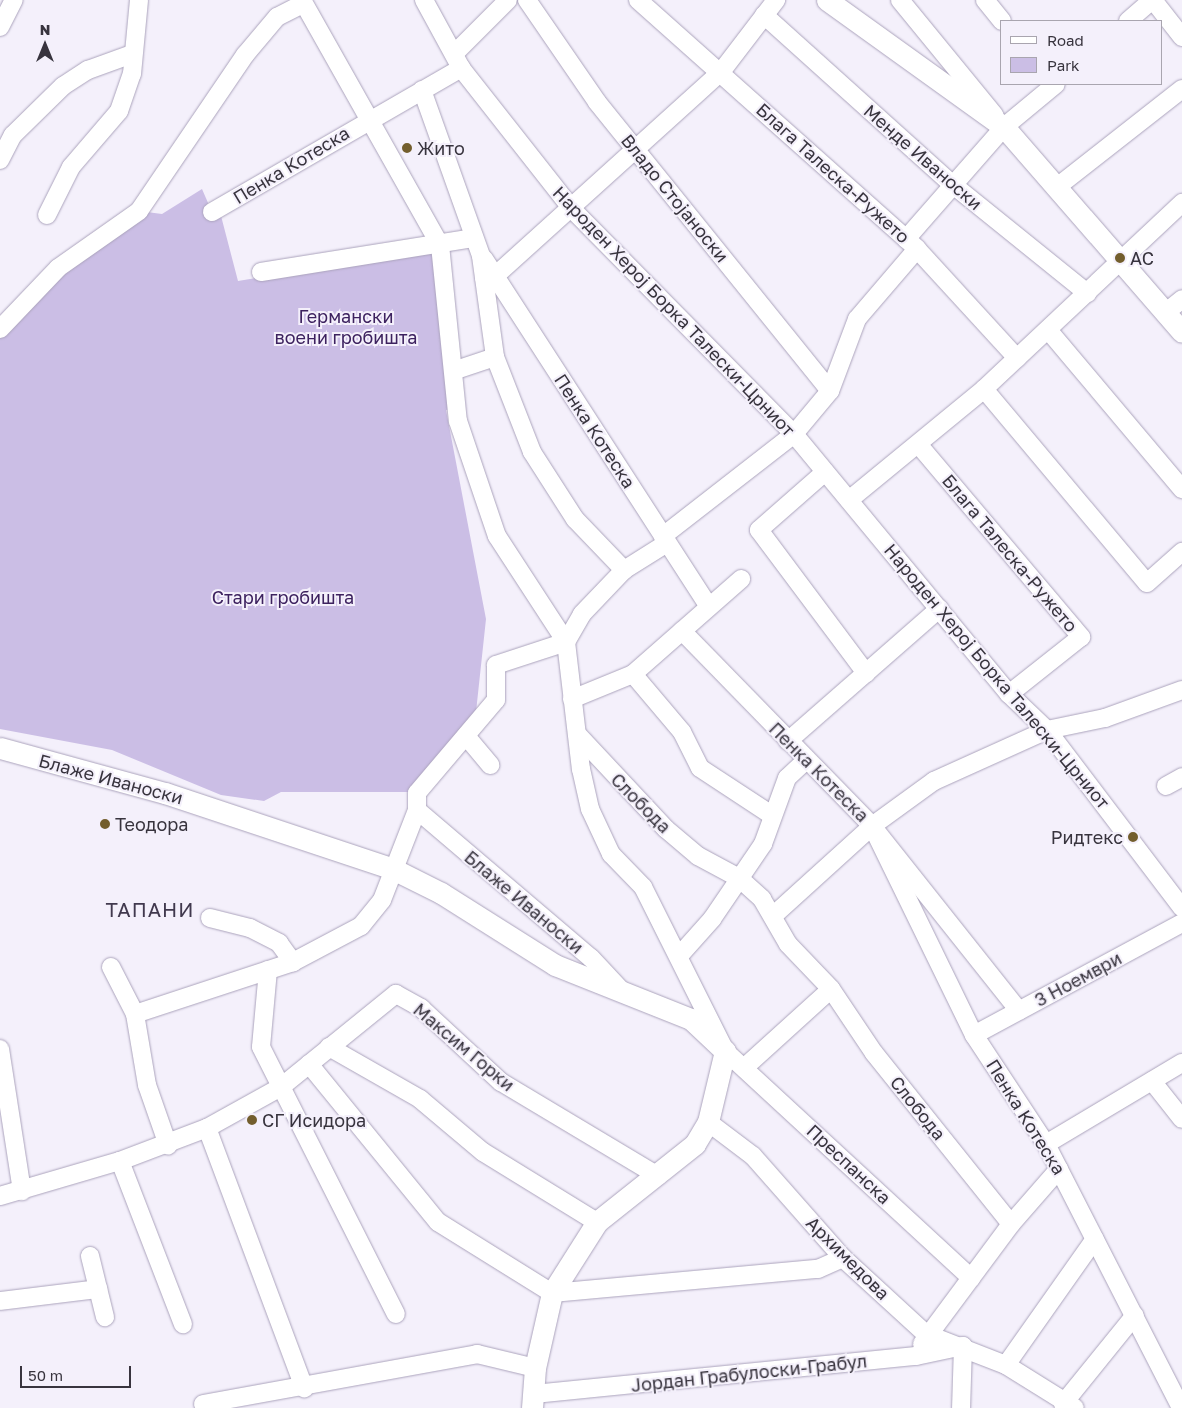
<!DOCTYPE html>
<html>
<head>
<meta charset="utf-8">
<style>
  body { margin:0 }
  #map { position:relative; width:1182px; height:1408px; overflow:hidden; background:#f4f0fb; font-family:"Golos Text",sans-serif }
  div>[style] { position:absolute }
  .green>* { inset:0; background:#cbbee5 }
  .roads { filter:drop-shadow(0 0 1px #aba3bc) drop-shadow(0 0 1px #aba3bc) }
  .minor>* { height:18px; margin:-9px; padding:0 9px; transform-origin:9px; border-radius:9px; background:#fff }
  .tertiary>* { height:21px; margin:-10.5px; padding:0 10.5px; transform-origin:10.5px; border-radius:10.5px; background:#fff }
  .dots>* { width:14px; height:14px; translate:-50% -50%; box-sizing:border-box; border:2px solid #f4f0fb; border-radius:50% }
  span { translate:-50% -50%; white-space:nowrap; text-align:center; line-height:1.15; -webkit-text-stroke:4px #f4f0fb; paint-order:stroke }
  .poi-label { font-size:18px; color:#38343e }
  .left { translate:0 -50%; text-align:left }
  .right { translate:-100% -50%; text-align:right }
  .street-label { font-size:18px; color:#38343e }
  .park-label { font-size:18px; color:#3d225f }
  .quarter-label { font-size:20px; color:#41394e; letter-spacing:1px }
  .legend { position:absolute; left:1000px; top:20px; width:162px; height:65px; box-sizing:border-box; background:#f4f0fb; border:1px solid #a9a5af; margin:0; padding:6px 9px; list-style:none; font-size:15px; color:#38343e }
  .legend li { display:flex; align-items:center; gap:10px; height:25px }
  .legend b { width:25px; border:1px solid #a9a5af }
  .north { position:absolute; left:20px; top:20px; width:50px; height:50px; -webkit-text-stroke:4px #f4f0fb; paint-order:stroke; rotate:0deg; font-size:14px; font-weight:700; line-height:20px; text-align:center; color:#38343e }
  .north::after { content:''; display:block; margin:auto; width:18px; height:22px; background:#38343e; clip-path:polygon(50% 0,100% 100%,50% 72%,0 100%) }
  .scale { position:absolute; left:20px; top:1366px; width:111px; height:22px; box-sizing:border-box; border:2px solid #38343e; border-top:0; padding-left:6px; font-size:15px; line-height:18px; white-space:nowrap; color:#38343e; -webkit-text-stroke:4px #f4f0fb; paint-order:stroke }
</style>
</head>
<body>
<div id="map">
  <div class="green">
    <div style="clip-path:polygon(202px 189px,212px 212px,220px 212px,238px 281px,437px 249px,452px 409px,446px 410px,486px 619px,476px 712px,411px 792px,281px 792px,264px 801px,221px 795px,112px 750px,0 729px,0 329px,21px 306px,139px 211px,162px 214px)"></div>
  </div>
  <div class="roads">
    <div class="minor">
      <div style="left:302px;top:0;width:281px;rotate:60.6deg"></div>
      <div style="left:440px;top:245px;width:177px;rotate:84.2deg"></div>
      <div style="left:458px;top:421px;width:121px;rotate:71.3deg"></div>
      <div style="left:497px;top:536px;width:126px;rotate:56.9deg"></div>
      <div style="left:566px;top:642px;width:128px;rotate:83.3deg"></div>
      <div style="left:581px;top:769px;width:41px;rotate:77.3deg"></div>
      <div style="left:590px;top:809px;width:50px;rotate:65deg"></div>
      <div style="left:611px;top:854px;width:46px;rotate:45.9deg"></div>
      <div style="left:643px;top:887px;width:183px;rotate:63.4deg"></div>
      <div style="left:725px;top:1051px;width:335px;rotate:42.7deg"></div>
      <div style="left:424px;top:0;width:77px;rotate:61.4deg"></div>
      <div style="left:461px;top:68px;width:178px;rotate:51.8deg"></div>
      <div style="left:571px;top:208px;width:317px;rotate:45.4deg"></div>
      <div style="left:794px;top:434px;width:337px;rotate:50.4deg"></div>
      <div style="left:1009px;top:694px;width:52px;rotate:43.5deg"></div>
      <div style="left:1047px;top:730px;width:223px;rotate:52.8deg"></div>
      <div style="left:527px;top:0;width:124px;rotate:55.5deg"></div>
      <div style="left:597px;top:102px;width:371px;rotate:51.1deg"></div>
      <div style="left:638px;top:0;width:374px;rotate:41.7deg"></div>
      <div style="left:917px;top:249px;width:148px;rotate:47.5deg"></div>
      <div style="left:900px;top:0;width:149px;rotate:50.7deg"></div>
      <div style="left:985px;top:0;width:27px;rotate:51deg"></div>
      <div style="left:1153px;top:0;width:47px;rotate:51.9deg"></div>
      <div style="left:764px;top:15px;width:253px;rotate:42deg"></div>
      <div style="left:952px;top:184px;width:174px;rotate:38.9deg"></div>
      <div style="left:1128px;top:21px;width:32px;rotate:-41deg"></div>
      <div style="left:0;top:27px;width:30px;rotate:-63deg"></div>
      <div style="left:454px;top:54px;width:76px;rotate:-45deg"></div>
      <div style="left:422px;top:90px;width:176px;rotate:70.4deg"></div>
      <div style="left:481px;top:256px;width:102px;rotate:82.1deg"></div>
      <div style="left:495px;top:357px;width:102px;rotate:68.7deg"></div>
      <div style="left:532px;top:452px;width:80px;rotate:57.3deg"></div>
      <div style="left:575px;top:519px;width:71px;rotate:46.1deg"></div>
      <div style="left:0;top:160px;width:28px;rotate:-63deg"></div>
      <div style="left:13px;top:135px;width:70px;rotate:-44.4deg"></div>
      <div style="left:63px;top:86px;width:30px;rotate:-33deg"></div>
      <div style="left:88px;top:70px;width:47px;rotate:-20deg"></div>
      <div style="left:1057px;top:187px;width:159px;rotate:-38.1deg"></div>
      <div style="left:212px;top:212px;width:288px;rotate:-30deg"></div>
      <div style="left:47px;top:215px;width:54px;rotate:-63.4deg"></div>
      <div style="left:71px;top:167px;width:74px;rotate:-49.4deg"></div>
      <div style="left:119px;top:111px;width:39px;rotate:-71deg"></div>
      <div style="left:132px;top:74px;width:74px;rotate:-84.6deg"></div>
      <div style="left:906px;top:239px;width:149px;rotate:-48.8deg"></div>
      <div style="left:1004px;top:127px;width:67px;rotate:-39.6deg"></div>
      <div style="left:484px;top:259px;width:414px;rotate:57.1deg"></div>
      <div style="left:261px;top:272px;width:216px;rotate:-9.1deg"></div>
      <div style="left:484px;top:278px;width:11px;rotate:-10deg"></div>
      <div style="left:495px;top:276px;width:304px;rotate:-42.1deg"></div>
      <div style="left:721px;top:72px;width:91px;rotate:-52.6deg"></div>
      <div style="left:1165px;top:313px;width:22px;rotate:-39deg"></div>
      <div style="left:0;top:329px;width:84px;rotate:-46.4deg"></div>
      <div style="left:58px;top:268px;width:99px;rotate:-35.1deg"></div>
      <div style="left:139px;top:211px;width:189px;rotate:-55.8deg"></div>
      <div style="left:245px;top:55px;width:50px;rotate:-49.9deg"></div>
      <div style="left:277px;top:17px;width:30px;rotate:-27deg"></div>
      <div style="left:1049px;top:331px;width:207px;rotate:49.9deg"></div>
      <div style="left:456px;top:370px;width:41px;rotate:-18.4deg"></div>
      <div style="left:984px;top:389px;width:253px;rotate:50deg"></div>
      <div style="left:1147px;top:583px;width:47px;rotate:-41.5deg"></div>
      <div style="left:918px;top:444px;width:253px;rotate:49.8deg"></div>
      <div style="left:1081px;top:637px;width:92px;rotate:141.6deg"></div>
      <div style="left:825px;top:472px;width:88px;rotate:138.7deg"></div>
      <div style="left:759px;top:530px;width:179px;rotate:53.2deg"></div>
      <div style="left:849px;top:500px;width:175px;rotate:-39.4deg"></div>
      <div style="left:984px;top:389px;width:272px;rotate:-43.2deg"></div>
      <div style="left:663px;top:536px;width:166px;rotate:-37.9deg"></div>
      <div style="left:794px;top:434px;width:56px;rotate:-50.1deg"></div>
      <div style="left:830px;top:391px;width:77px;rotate:-69.4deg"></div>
      <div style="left:857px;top:319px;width:92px;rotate:-49.4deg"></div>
      <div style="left:682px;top:631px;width:272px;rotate:45.7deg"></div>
      <div style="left:872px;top:826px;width:236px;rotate:51.5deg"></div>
      <div style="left:566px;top:642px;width:32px;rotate:-60deg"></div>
      <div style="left:582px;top:614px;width:61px;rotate:-46.3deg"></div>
      <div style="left:624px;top:570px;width:51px;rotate:-32.1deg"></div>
      <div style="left:633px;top:674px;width:76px;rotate:49.8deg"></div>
      <div style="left:682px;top:732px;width:40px;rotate:63.4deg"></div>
      <div style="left:700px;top:768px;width:84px;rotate:33.3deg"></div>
      <div style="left:572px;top:699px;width:66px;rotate:-22.3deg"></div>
      <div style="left:633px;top:674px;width:144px;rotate:-41.3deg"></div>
      <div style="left:577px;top:734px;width:130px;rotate:46.9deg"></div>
      <div style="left:666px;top:829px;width:42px;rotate:40.2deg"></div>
      <div style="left:698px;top:856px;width:47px;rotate:28.2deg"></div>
      <div style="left:739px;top:878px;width:31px;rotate:42deg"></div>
      <div style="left:762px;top:899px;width:52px;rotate:60deg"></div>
      <div style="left:788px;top:944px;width:62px;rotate:46.3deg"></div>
      <div style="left:831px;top:989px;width:77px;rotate:56.1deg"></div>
      <div style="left:874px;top:1053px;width:219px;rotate:51.3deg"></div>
      <div style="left:466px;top:736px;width:38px;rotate:50deg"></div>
      <div style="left:788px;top:741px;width:201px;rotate:-41.2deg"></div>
      <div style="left:1166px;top:786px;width:18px;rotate:-29deg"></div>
      <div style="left:417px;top:810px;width:228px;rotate:40.4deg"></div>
      <div style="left:591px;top:958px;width:44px;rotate:46.8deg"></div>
      <div style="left:872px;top:826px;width:233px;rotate:64deg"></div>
      <div style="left:974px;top:1035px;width:131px;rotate:56.6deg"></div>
      <div style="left:1046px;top:1144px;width:297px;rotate:62.9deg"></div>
      <div style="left:774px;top:915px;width:132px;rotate:-42.2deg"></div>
      <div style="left:872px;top:826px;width:77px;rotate:-36deg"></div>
      <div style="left:934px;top:781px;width:124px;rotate:-24.3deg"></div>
      <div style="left:1047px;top:730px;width:59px;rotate:-11.7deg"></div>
      <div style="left:1105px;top:718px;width:82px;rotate:-20deg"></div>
      <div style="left:210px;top:918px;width:41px;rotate:14deg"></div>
      <div style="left:250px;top:928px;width:33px;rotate:27deg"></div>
      <div style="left:279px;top:943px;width:24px;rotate:54deg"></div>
      <div style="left:679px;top:956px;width:50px;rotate:-48.3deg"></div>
      <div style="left:712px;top:919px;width:91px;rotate:-55.8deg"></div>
      <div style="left:763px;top:844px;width:70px;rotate:-70deg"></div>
      <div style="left:787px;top:778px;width:26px;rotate:-43deg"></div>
      <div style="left:111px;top:967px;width:53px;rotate:62.9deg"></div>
      <div style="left:135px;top:1014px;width:72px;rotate:80.4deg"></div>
      <div style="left:147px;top:1085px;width:64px;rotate:70.7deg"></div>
      <div style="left:268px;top:970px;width:77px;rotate:95.2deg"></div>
      <div style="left:261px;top:1047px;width:299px;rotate:63.2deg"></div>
      <div style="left:135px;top:1014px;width:166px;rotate:-18.2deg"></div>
      <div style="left:293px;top:962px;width:77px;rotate:-27.9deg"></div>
      <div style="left:361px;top:926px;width:33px;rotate:-51deg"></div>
      <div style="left:382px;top:900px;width:97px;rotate:-68.7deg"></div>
      <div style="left:417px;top:810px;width:17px;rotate:-90deg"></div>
      <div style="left:417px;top:793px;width:122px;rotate:-49.7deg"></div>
      <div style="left:496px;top:700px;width:35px;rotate:-90deg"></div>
      <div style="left:496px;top:665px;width:74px;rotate:-18.2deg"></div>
      <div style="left:974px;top:1035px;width:236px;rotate:-28.3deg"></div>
      <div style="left:329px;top:1047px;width:105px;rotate:29.7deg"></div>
      <div style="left:420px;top:1099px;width:82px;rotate:40.1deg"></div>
      <div style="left:483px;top:1152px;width:134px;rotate:31.6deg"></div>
      <div style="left:0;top:1049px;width:144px;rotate:81.2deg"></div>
      <div style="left:309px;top:1064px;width:204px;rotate:50.8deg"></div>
      <div style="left:438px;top:1222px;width:134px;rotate:31.9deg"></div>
      <div style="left:552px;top:1293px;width:267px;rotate:-5.2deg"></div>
      <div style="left:818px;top:1269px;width:27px;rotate:-24deg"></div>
      <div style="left:745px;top:1067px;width:116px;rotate:-42.2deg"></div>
      <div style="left:1152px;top:1081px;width:48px;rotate:51.7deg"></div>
      <div style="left:708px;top:1122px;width:56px;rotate:37.1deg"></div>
      <div style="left:753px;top:1156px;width:136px;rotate:48.6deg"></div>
      <div style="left:843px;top:1258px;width:113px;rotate:42.5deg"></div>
      <div style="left:926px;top:1334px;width:86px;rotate:21.2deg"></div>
      <div style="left:1006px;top:1365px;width:81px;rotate:31.9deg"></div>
      <div style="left:207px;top:1128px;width:278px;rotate:69.5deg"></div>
      <div style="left:1046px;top:1144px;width:158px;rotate:-30.8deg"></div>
      <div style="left:120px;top:1161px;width:175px;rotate:68.9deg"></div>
      <div style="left:0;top:1196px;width:125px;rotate:-16.3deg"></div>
      <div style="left:120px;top:1161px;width:93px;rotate:-20.8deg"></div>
      <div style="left:207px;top:1128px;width:85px;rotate:-29deg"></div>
      <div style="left:281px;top:1087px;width:148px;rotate:-39deg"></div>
      <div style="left:396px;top:994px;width:29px;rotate:29deg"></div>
      <div style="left:421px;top:1008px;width:109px;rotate:42.8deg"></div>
      <div style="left:501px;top:1082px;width:183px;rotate:30.9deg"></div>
      <div style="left:90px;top:1256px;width:63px;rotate:76.2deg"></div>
      <div style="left:0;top:1301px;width:99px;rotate:-7deg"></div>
      <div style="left:922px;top:1344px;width:149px;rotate:-53.4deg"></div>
      <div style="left:1011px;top:1224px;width:73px;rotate:-48.9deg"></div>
      <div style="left:1006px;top:1365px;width:154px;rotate:-54.8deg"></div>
      <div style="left:534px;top:1394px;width:384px;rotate:-5.7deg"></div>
      <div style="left:916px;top:1356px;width:48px;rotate:-12deg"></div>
      <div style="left:963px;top:1346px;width:62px;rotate:91.8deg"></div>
      <div style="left:203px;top:1404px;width:279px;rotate:-10.3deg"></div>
      <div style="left:477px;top:1354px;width:60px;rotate:13.6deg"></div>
      <div style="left:1063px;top:1404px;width:114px;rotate:-51deg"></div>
    </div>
    <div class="tertiary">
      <div style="left:827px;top:0;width:218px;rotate:35.7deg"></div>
      <div style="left:1004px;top:127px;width:271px;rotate:49deg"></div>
      <div style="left:0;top:748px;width:171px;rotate:15.3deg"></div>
      <div style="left:165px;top:793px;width:240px;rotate:18.4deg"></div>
      <div style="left:393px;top:869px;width:54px;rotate:26.6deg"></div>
      <div style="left:441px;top:893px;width:135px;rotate:32.3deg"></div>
      <div style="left:555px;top:965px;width:146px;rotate:21.7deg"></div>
      <div style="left:691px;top:1019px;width:47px;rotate:43.3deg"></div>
      <div style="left:725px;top:1051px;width:73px;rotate:103.5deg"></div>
      <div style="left:708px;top:1122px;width:26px;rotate:121deg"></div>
      <div style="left:695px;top:1144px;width:125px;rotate:141.5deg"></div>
      <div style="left:597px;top:1222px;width:84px;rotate:122.4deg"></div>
      <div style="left:552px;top:1293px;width:77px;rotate:102.8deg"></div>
      <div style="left:535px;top:1368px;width:40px;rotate:94.3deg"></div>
    </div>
  </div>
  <div class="dots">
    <div style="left:407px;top:148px;background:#735e2d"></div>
    <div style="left:1120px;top:258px;background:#735e2d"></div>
    <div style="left:105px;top:824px;background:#735e2d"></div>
    <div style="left:1133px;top:837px;background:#735e2d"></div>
    <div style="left:252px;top:1120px;background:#735e2d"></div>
  </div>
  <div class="poi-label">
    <span class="left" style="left:417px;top:148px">Жито</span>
    <span class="left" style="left:1130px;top:258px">АС</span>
    <span class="left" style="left:115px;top:824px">Теодора</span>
    <span class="right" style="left:1123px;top:837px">Ридтекс</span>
    <span class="left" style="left:262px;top:1120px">СГ Исидора</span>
  </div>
  <div class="street-label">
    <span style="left:923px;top:157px;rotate:41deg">Менде Иваноски</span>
    <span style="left:291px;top:165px;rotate:-31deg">Пенка Котеска</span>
    <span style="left:833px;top:173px;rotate:42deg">Блага Талеска-Ружето</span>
    <span style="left:675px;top:198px;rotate:51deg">Владо Стојаноски</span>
    <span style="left:674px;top:311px;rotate:46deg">Народен Херој Борка Талески-Црниот</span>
    <span style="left:595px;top:431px;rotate:57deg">Пенка Котеска</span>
    <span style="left:1010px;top:553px;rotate:50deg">Блага Талеска-Ружето</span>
    <span style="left:997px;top:676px;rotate:50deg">Народен Херој Борка Талески-Црниот</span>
    <span style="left:819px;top:772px;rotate:45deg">Пенка Котеска</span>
    <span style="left:111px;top:779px;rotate:15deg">Блаже Иваноски</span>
    <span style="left:641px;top:803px;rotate:45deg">Слобода</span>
    <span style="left:524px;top:902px;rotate:40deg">Блаже Иваноски</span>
    <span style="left:1078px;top:979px;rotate:-28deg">3 Ноември</span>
    <span style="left:464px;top:1047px;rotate:40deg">Максим Горки</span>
    <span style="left:918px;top:1108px;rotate:51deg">Слобода</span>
    <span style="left:1026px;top:1117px;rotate:58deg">Пенка Котеска</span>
    <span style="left:849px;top:1164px;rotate:43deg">Преспанска</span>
    <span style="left:848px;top:1258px;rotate:45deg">Архимедова</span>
    <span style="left:749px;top:1373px;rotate:-6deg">Јордан Грабулоски-Грабул</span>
  </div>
  <div class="park-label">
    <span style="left:346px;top:327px">Германски<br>воени гробишта</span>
    <span style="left:283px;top:597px">Стари гробишта</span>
  </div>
  <div class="quarter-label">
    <span style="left:150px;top:909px">ТАПАНИ</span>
  </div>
  <ul class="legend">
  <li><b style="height:6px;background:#fff"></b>Road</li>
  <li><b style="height:14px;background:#cbbee5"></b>Park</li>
  </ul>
  <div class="north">N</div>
  <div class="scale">50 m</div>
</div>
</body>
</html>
